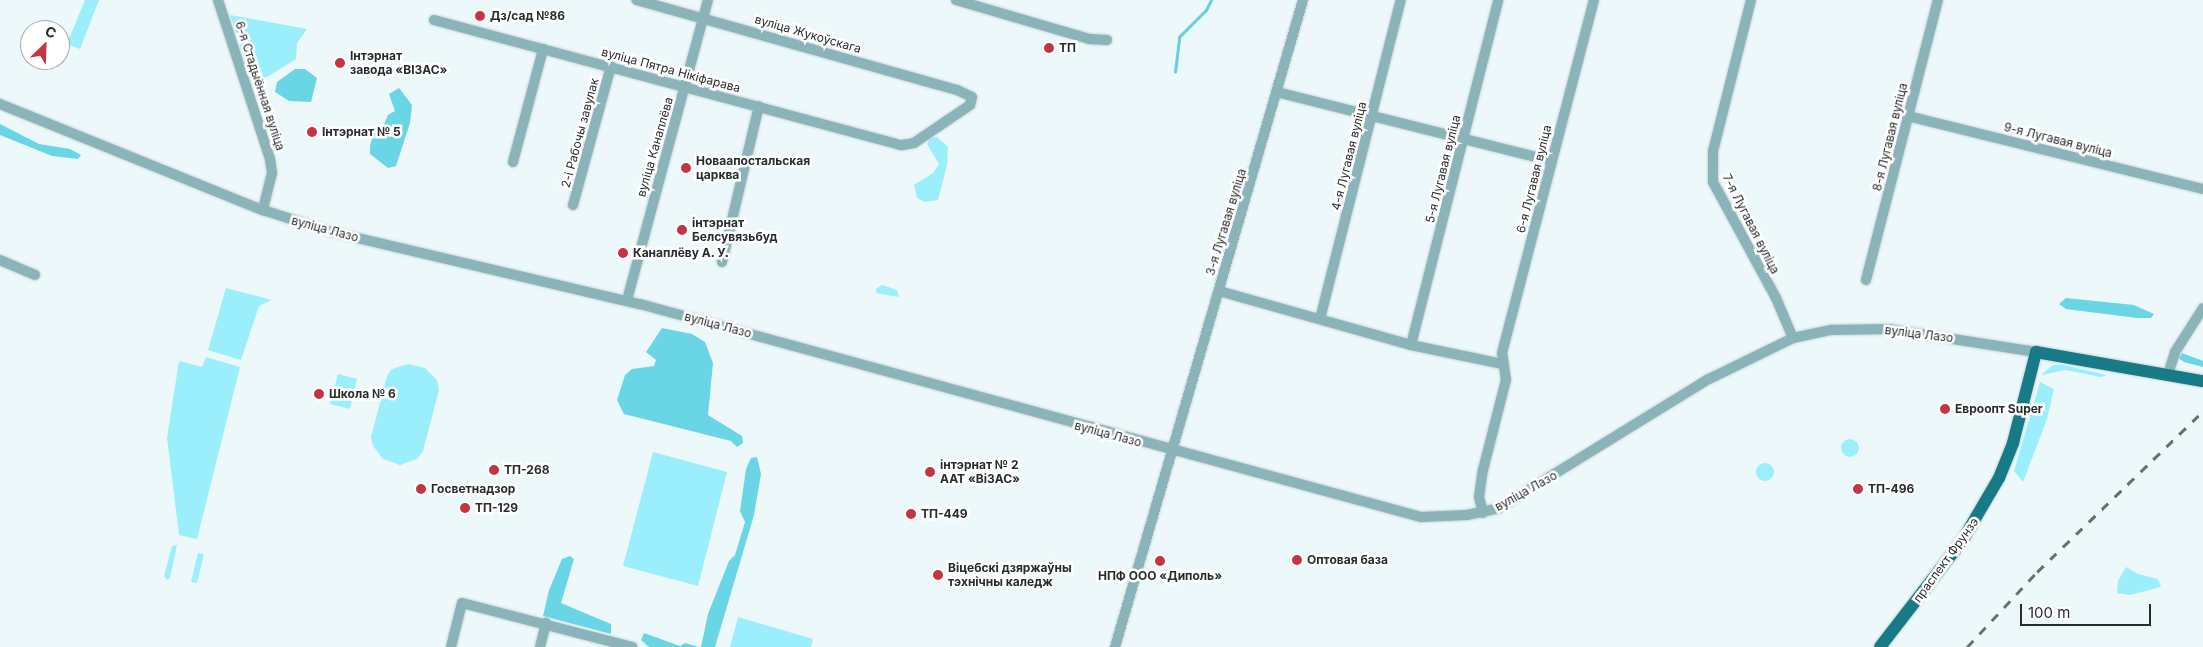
<!DOCTYPE html>
<html>
<head>
<meta charset="utf-8">
<style>
  body { margin:0 }
  #map { position:relative; width:2203px; height:647px; overflow:hidden; background:#ecf8fa; font-family:Inter,sans-serif }
  div>[style] { position:absolute }
  .green>* { inset:0; background:#9beefb }
  .round { border-radius:50% }
  .forest>* { inset:0; background:#6ad6e5 }
  .stream>* { height:2.5px; margin:-1.25px; padding:0 1.25px; transform-origin:1.25px; border-radius:1.25px; background:#64d0df }
  .roads { filter:drop-shadow(0 0 1px #c9d3d5) drop-shadow(0 0 1px #c9d3d5) }
  .minor>* { height:10px; margin:-5px; padding:0 5px; transform-origin:5px; border-radius:5px; background:#8ab3ba }
  .major>* { height:12px; margin:-6px; padding:0 6px; transform-origin:6px; border-radius:6px; background:#177b87 }
  .rail>* { height:2.5px; margin-top:-1.25px; transform-origin:0; background:repeating-linear-gradient(90deg,#696f71 0 9px,transparent 0 18px) }
  .dots>* { width:14px; height:14px; translate:-50% -50%; box-sizing:border-box; border:2px solid #fff; border-radius:50% }
  span { translate:-50% -50%; white-space:nowrap; text-align:center; line-height:1.15; -webkit-text-stroke:5px #fff; paint-order:stroke }
  .poi-label { font-size:12px; color:#282c2d; font-weight:700 }
  .left { translate:0 -50%; text-align:left }
  .street-label { font-size:12px; color:#282c2d }
  .north { position:absolute; left:20px; top:20px; width:50px; height:50px; box-sizing:border-box; background:#fff; border:1px solid #a9abab; border-radius:50%; rotate:24deg; font-size:14px; font-weight:700; line-height:20px; text-align:center; color:#282c2d }
  .north::after { content:''; display:block; margin:auto; width:18px; height:22px; background:#c43442; clip-path:polygon(50% 0,100% 100%,50% 72%,0 100%) }
  .scale { position:absolute; left:2020px; top:604px; width:131px; height:22px; box-sizing:border-box; border:2px solid #282c2d; border-top:0; padding-left:6px; font-size:15px; line-height:18px; white-space:nowrap; color:#282c2d; -webkit-text-stroke:4px #fff; paint-order:stroke }
</style>
</head>
<body>
<div id="map">
  <div class="green">
    <div style="clip-path:polygon(85px 0,99px 0,80px 49px,67px 44px)"></div>
    <div style="clip-path:polygon(230px 15px,307px 29px,297px 43px,296px 59px,253px 86px)"></div>
    <div style="clip-path:polygon(937px 137px,948px 147px,947px 165px,938px 200px,925px 202px,917px 198px,914px 185px,933px 173px,939px 164px,927px 144px,930px 138px)"></div>
    <div style="clip-path:polygon(882px 285px,897px 290px,899px 297px,876px 293px,876px 289px)"></div>
    <div style="clip-path:polygon(226px 288px,272px 300px,259px 306px,241px 360px,208px 350px)"></div>
    <div style="clip-path:polygon(206px 357px,240px 367px,197px 539px,179px 535px,167px 438px,179px 361px,202px 367px)"></div>
    <div style="clip-path:polygon(408px 364px,425px 368px,437px 380px,439px 390px,423px 451px,417px 459px,400px 465px,383px 459px,373px 446px,371px 437px,387px 376px,392px 369px)"></div>
    <div style="clip-path:polygon(2053px 365px,2063px 365px,2107px 375px,2101px 377px,2066px 370px,2041px 375px)"></div>
    <div style="clip-path:polygon(338px 374px,357px 379px,350px 409px,330px 404px)"></div>
    <div style="clip-path:polygon(2040px 382px,2054px 389px,2047px 419px,2023px 482px,2014px 471px)"></div>
    <div class="round" style="left:1841px;top:439px;width:18px;height:18px"></div>
    <div style="clip-path:polygon(653px 452px,727px 472px,698px 586px,623px 566px)"></div>
    <div class="round" style="left:1756px;top:463px;width:18px;height:18px"></div>
    <div style="clip-path:polygon(177px 545px,170px 578px,167px 580px,164px 576px,172px 546px)"></div>
    <div style="clip-path:polygon(198px 553px,204px 554px,197px 583px,191px 582px)"></div>
    <div style="clip-path:polygon(2126px 567px,2138px 574px,2158px 579px,2161px 587px,2130px 595px,2117px 593px,2118px 581px)"></div>
    <div style="clip-path:polygon(738px 617px,813px 639px,811px 647px,730px 647px)"></div>
  </div>
  <div class="forest">
    <div style="clip-path:polygon(295px 69px,305px 69px,317px 78px,311px 102px,289px 101px,275px 92px,277px 82px)"></div>
    <div style="clip-path:polygon(399px 88px,412px 105px,410px 123px,396px 166px,388px 168px,370px 154px,370px 146px,374px 131px,382px 129px,388px 115px,395px 111px,389px 94px)"></div>
    <div style="clip-path:polygon(0 124px,39px 144px,70px 149px,81px 155px,78px 159px,52px 156px,0 135px)"></div>
    <div style="clip-path:polygon(2066px 298px,2134px 305px,2154px 314px,2151px 318px,2137px 318px,2066px 309px,2059px 304px)"></div>
    <div style="clip-path:polygon(662px 328px,692px 334px,705px 342px,713px 363px,708px 415px,742px 436px,743px 443px,737px 447px,731px 441px,624px 414px,617px 400px,625px 375px,632px 369px,654px 366px,656px 360px,646px 352px)"></div>
    <div style="clip-path:polygon(2182px 353px,2203px 361px,2203px 367px,2184px 362px,2178px 358px)"></div>
    <div style="clip-path:polygon(757px 457px,761px 474px,754px 515px,715px 647px,701px 647px,708px 614px,729px 561px,735px 555px,745px 522px,740px 511px,746px 469px,751px 458px)"></div>
    <div style="clip-path:polygon(570px 556px,574px 559px,561px 603px,611px 624px,611px 634px,543px 616px,549px 590px,562px 559px)"></div>
    <div style="clip-path:polygon(644px 633px,680px 646px,685px 643px,699px 647px,649px 647px,641px 640px)"></div>
  </div>
  <div class="stream">
    <div style="left:1175px;top:72px;width:35px;rotate:-83deg"></div>
    <div style="left:1179px;top:37px;width:38px;rotate:-45deg"></div>
    <div style="left:1206px;top:10px;width:11px;rotate:-63deg"></div>
  </div>
  <div class="roads">
    <div class="minor">
      <div style="left:218px;top:0;width:167px;rotate:71.9deg"></div>
      <div style="left:270px;top:159px;width:14px;rotate:82deg"></div>
      <div style="left:272px;top:173px;width:38px;rotate:104deg"></div>
      <div style="left:956px;top:0;width:139px;rotate:16.3deg"></div>
      <div style="left:1089px;top:39px;width:18px;rotate:3deg"></div>
      <div style="left:1751px;top:0;width:156px;rotate:104.1deg"></div>
      <div style="left:1713px;top:151px;width:31px;rotate:90deg"></div>
      <div style="left:1713px;top:182px;width:132px;rotate:61.5deg"></div>
      <div style="left:1776px;top:298px;width:43px;rotate:67deg"></div>
      <div style="left:434px;top:20px;width:484px;rotate:15deg"></div>
      <div style="left:902px;top:145px;width:12px;rotate:-9deg"></div>
      <div style="left:914px;top:143px;width:68px;rotate:-34.2deg"></div>
      <div style="left:970px;top:105px;width:8px;rotate:-76deg"></div>
      <div style="left:972px;top:97px;width:17px;rotate:-155deg"></div>
      <div style="left:957px;top:90px;width:333px;rotate:-164.3deg"></div>
      <div style="left:1277px;top:92px;width:283px;rotate:14.1deg"></div>
      <div style="left:0;top:104px;width:284px;rotate:22deg"></div>
      <div style="left:263px;top:210px;width:72px;rotate:17.7deg"></div>
      <div style="left:332px;top:232px;width:316px;rotate:13.2deg"></div>
      <div style="left:640px;top:304px;width:810px;rotate:15.26deg"></div>
      <div style="left:1421px;top:517px;width:46px;rotate:-2.5deg"></div>
      <div style="left:1467px;top:515px;width:33px;rotate:-12deg"></div>
      <div style="left:1499px;top:508px;width:246px;rotate:-31.6deg"></div>
      <div style="left:1709px;top:379px;width:93px;rotate:-26deg"></div>
      <div style="left:1793px;top:338px;width:40px;rotate:-12deg"></div>
      <div style="left:1832px;top:330px;width:57px;rotate:-1deg"></div>
      <div style="left:1889px;top:329px;width:149px;rotate:8.9deg"></div>
      <div style="left:1908px;top:116px;width:304px;rotate:13.9deg"></div>
      <div style="left:513px;top:162px;width:117px;rotate:-75.1deg"></div>
      <div style="left:573px;top:205px;width:144px;rotate:-74.7deg"></div>
      <div style="left:0;top:260px;width:38px;rotate:23deg"></div>
      <div style="left:722px;top:262px;width:160px;rotate:-76.7deg"></div>
      <div style="left:1866px;top:280px;width:289px;rotate:-75.6deg"></div>
      <div style="left:1219px;top:291px;width:199px;rotate:15.7deg"></div>
      <div style="left:1411px;top:345px;width:94px;rotate:11.7deg"></div>
      <div style="left:627px;top:300px;width:311px;rotate:-74.9deg"></div>
      <div style="left:1320px;top:319px;width:329px;rotate:-75.8deg"></div>
      <div style="left:1411px;top:345px;width:356px;rotate:-75.8deg"></div>
      <div style="left:2168px;top:374px;width:23px;rotate:-72deg"></div>
      <div style="left:2175px;top:352px;width:52px;rotate:-57.5deg"></div>
      <div style="left:1483px;top:513px;width:16px;rotate:-104deg"></div>
      <div style="left:1479px;top:497px;width:27px;rotate:-82deg"></div>
      <div style="left:1483px;top:470px;width:93px;rotate:-75.7deg"></div>
      <div style="left:1506px;top:380px;width:27px;rotate:-98deg"></div>
      <div style="left:1502px;top:353px;width:365px;rotate:-75.4deg"></div>
      <div style="left:451px;top:647px;width:45px;rotate:-76deg"></div>
      <div style="left:462px;top:603px;width:176px;rotate:14.5deg"></div>
      <div style="left:540px;top:647px;width:25px;rotate:-76deg"></div>
      <div style="left:1115px;top:647px;width:674px;rotate:-73.8deg"></div>
    </div>
    <div class="major">
      <div style="left:1880px;top:647px;width:134px;rotate:-52.3deg"></div>
      <div style="left:1962px;top:541px;width:73px;rotate:-59.6deg"></div>
      <div style="left:1999px;top:478px;width:38px;rotate:-68deg"></div>
      <div style="left:2013px;top:443px;width:94px;rotate:-75.8deg"></div>
      <div style="left:2036px;top:352px;width:169px;rotate:9.9deg"></div>
    </div>
  </div>
  <div class="rail">
    <div style="left:1967px;top:647px;width:103px;rotate:-47deg"></div>
    <div style="left:2037px;top:572px;width:231px;rotate:-44.1deg"></div>
  </div>
  <div class="dots">
    <div style="left:480px;top:16px;background:#c43442"></div>
    <div style="left:1049px;top:48px;background:#c43442"></div>
    <div style="left:340px;top:63px;background:#c43442"></div>
    <div style="left:312px;top:132px;background:#c43442"></div>
    <div style="left:686px;top:168px;background:#c43442"></div>
    <div style="left:682px;top:230px;background:#c43442"></div>
    <div style="left:623px;top:253px;background:#c43442"></div>
    <div style="left:319px;top:394px;background:#c43442"></div>
    <div style="left:1945px;top:409px;background:#c43442"></div>
    <div style="left:494px;top:470px;background:#c43442"></div>
    <div style="left:930px;top:472px;background:#c43442"></div>
    <div style="left:421px;top:489px;background:#c43442"></div>
    <div style="left:1858px;top:489px;background:#c43442"></div>
    <div style="left:465px;top:508px;background:#c43442"></div>
    <div style="left:911px;top:514px;background:#c43442"></div>
    <div style="left:1297px;top:560px;background:#c43442"></div>
    <div style="left:1160px;top:561px;background:#c43442"></div>
    <div style="left:938px;top:575px;background:#c43442"></div>
  </div>
  <div class="poi-label">
    <span class="left" style="left:490px;top:16px">Дз/сад №86</span>
    <span class="left" style="left:1059px;top:48px">ТП</span>
    <span class="left" style="left:350px;top:63px">Інтэрнат<br>завода «ВІЗАС»</span>
    <span class="left" style="left:322px;top:132px">Інтэрнат № 5</span>
    <span class="left" style="left:696px;top:168px">Новаапостальская<br>царква</span>
    <span class="left" style="left:692px;top:230px">інтэрнат<br>Белсувязьбуд</span>
    <span class="left" style="left:633px;top:253px">Канаплёву А. У.</span>
    <span class="left" style="left:329px;top:394px">Школа № 6</span>
    <span class="left" style="left:1955px;top:409px">Евроопт Super</span>
    <span class="left" style="left:940px;top:472px">інтэрнат № 2<br>ААТ «ВіЗАС»</span>
    <span class="left" style="left:504px;top:470px">ТП-268</span>
    <span class="left" style="left:431px;top:489px">Госветнадзор</span>
    <span class="left" style="left:1868px;top:489px">ТП-496</span>
    <span class="left" style="left:475px;top:508px">ТП-129</span>
    <span class="left" style="left:921px;top:514px">ТП-449</span>
    <span class="left" style="left:1307px;top:560px">Оптовая база</span>
    <span class="left" style="left:948px;top:575px">Віцебскі дзяржаўны<br>тэхнічны каледж</span>
    <span style="left:1160px;top:576px">НПФ ООО «Диполь»</span>
  </div>
  <div class="street-label">
    <span style="left:808px;top:34px;rotate:16deg">вуліца Жукоўскага</span>
    <span style="left:671px;top:70px;rotate:15deg">вуліца Пятра Нікіфарава</span>
    <span style="left:260px;top:86px;rotate:72deg">6-я Стадыённая вуліца</span>
    <span style="left:580px;top:133px;rotate:-75deg">2-і Рабочы завулак</span>
    <span style="left:1890px;top:137px;rotate:-76deg">8-я Лугавая вуліца</span>
    <span style="left:2058px;top:140px;rotate:14deg">9-я Лугавая вуліца</span>
    <span style="left:655px;top:147px;rotate:-74deg">вуліца Канаплёва</span>
    <span style="left:1349px;top:156px;rotate:-76deg">4-я Лугавая вуліца</span>
    <span style="left:1443px;top:169px;rotate:-76deg">5-я Лугавая вуліца</span>
    <span style="left:1534px;top:179px;rotate:-76deg">6-я Лугавая вуліца</span>
    <span style="left:1226px;top:222px;rotate:-73deg">3-я Лугавая вуліца</span>
    <span style="left:1751px;top:224px;rotate:63deg">7-я Лугавая вуліца</span>
    <span style="left:325px;top:229px;rotate:15deg">вуліца Лазо</span>
    <span style="left:718px;top:325px;rotate:15deg">вуліца Лазо</span>
    <span style="left:1919px;top:334px;rotate:7deg">вуліца Лазо</span>
    <span style="left:1108px;top:434px;rotate:15deg">вуліца Лазо</span>
    <span style="left:1526px;top:491px;rotate:-29deg">вуліца Лазо</span>
    <span style="left:1946px;top:560px;rotate:-54deg">праспект Фрунзэ</span>
  </div>
  <div class="north">С</div>
  <div class="scale">100 m</div>
</div>
</body>
</html>
